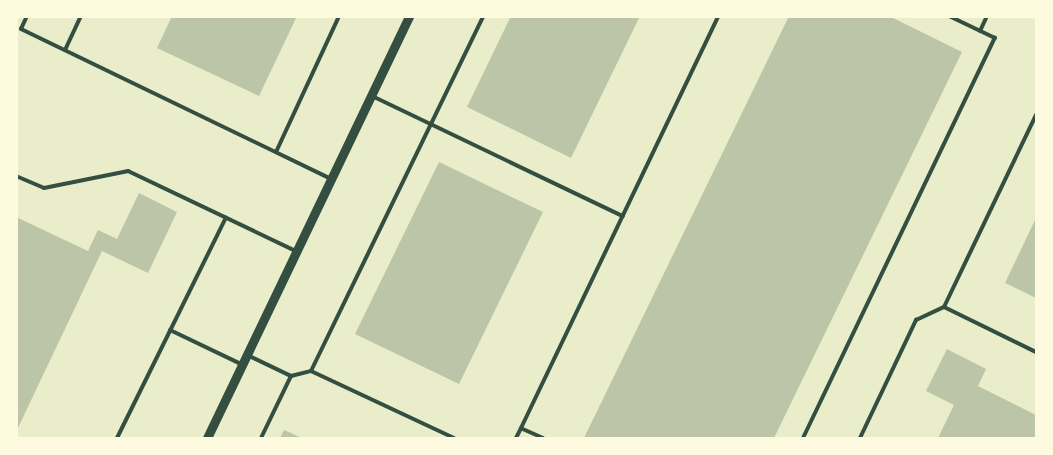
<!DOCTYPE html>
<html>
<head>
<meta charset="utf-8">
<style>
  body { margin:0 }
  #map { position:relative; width:1053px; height:455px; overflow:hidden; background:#e9edc9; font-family:"IBM Plex Serif",serif }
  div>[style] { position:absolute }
  .building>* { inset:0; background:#bcc5a7 }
  .service>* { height:4px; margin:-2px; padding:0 2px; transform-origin:2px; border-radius:2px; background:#344e41 }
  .tertiary>* { height:9px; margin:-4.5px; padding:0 4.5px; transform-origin:4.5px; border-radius:4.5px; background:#344e41 }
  span { translate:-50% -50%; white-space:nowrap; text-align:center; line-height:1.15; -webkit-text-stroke:4.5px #fefae0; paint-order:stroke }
  .frame { position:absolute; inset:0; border:18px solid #fefae0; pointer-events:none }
</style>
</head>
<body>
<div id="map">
  <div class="building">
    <div style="clip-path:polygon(172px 16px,297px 16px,259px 96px,157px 48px)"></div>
    <div style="clip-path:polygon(511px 16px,640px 16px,571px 158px,467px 107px)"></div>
    <div style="clip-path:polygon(789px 16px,889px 16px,962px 52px,774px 438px,584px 438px)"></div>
    <div style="clip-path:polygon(439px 162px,543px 212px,459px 384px,355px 334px)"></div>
    <div style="clip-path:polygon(139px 193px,177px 212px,148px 273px,102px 251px,16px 432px,16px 217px,88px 251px,98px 230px,117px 239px)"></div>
    <div style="clip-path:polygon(1036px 218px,1036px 298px,1005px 283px)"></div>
    <div style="clip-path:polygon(947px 349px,986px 369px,978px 386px,1036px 415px,1036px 438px,938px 438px,954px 405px,926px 391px)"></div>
    <div style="clip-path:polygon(284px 430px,302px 438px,280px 438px)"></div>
  </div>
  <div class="service">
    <div style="left:27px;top:16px;width:14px;rotate:115deg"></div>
    <div style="left:21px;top:29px;width:342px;rotate:25.8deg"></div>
    <div style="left:980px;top:31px;width:17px;rotate:-65deg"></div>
    <div style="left:65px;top:50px;width:38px;rotate:-65deg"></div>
    <div style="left:372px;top:96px;width:278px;rotate:25.6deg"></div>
    <div style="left:276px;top:152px;width:150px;rotate:-65.1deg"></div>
    <div style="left:16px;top:176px;width:30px;rotate:23deg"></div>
    <div style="left:44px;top:188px;width:86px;rotate:-11.4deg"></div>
    <div style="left:128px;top:171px;width:186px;rotate:25.5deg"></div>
    <div style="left:944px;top:307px;width:102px;rotate:26.1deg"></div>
    <div style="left:170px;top:330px;width:79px;rotate:25.6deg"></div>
    <div style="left:247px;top:355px;width:49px;rotate:25.5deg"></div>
    <div style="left:291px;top:376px;width:21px;rotate:-14deg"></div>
    <div style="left:117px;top:438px;width:246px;rotate:-63.7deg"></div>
    <div style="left:261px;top:438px;width:69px;rotate:-64.2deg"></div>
    <div style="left:454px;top:438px;width:158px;rotate:-154.9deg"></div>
    <div style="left:311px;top:371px;width:394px;rotate:-64.1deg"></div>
    <div style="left:516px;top:438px;width:11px;rotate:-63deg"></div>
    <div style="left:543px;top:438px;width:24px;rotate:-156deg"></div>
    <div style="left:521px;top:428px;width:457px;rotate:-64.4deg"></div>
    <div style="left:803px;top:438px;width:444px;rotate:-64.4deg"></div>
    <div style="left:995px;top:38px;width:51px;rotate:-154.4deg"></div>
    <div style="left:860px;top:438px;width:131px;rotate:-64.6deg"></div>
    <div style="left:916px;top:320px;width:31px;rotate:-25deg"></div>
    <div style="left:944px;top:307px;width:213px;rotate:-64.4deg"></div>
  </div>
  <div class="tertiary">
    <div style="left:207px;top:438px;width:468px;rotate:-64.4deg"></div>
  </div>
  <div class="frame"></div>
</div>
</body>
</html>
